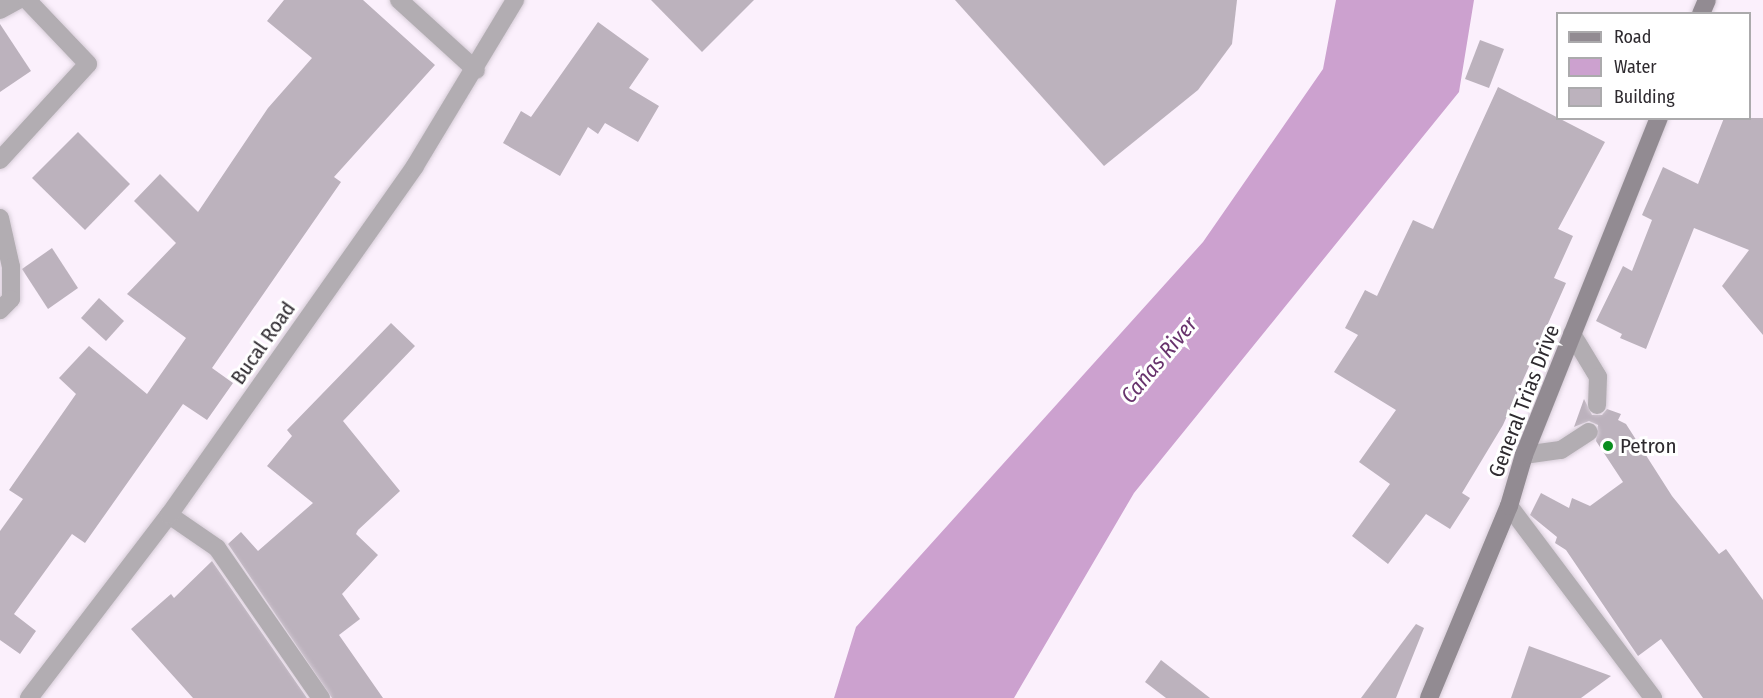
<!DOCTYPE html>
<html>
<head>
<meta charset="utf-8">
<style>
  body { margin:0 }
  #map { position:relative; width:1763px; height:698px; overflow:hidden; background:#fbf0fc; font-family:"Fira Sans Condensed",sans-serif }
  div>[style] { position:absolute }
  .water>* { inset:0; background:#cca1cf }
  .building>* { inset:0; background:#bcb2bd }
  .roads { filter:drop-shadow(0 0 2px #d6ccd7) drop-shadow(0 0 2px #d6ccd7) }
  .service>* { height:18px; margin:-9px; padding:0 9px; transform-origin:9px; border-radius:9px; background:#b2adb2 }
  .minor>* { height:18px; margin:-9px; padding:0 9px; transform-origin:9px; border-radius:9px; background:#b2adb2 }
  .tertiary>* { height:18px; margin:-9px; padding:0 9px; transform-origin:9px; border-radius:9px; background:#b2adb2 }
  .secondary>* { height:18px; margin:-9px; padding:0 9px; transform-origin:9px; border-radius:9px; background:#928b92 }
  .dots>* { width:16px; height:16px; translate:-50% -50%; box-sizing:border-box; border:3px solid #fff; border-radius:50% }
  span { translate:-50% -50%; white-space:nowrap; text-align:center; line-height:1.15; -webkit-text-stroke:6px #fff; paint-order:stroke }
  .street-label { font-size:21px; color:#2e2a2f }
  .poi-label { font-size:21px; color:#2e2a2f }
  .left { translate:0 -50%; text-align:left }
  .water-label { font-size:22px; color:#68336d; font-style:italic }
  .legend { position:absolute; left:1556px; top:12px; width:195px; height:108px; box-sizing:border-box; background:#fff; border:2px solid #abaaac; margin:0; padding:8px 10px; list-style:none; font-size:18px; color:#2e2a2f }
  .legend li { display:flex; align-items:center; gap:12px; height:30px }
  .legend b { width:30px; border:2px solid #abaaac }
</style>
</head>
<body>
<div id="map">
  <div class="water">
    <div style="clip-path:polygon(1336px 0,1474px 0,1459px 92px,1134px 493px,1014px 698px,834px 698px,856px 627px,1203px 242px,1323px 69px)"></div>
  </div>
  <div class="building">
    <div style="clip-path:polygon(284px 0,363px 0,435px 65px,334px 177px,341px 182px,212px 368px,233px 383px,207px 420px,183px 404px,85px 543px,72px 534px,14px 614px,36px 631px,20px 654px,0 640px,0 531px,23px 499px,9px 490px,76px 394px,59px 378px,89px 346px,147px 394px,186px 338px,127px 294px,176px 243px,134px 201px,160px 174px,198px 212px,268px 108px,312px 58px,267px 21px)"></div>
    <div style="clip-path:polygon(651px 0,754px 0,702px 52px)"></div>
    <div style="clip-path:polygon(955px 0,1237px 0,1232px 44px,1198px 90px,1104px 166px)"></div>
    <div style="clip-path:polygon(598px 22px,649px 59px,629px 88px,659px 106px,638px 142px,605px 123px,598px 134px,588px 127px,560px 176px,503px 143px,521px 111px,531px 117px)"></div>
    <div style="clip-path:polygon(0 24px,31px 71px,0 92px)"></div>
    <div style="clip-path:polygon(1480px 40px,1504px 49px,1489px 88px,1465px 79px)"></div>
    <div style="clip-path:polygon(1498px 87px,1605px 142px,1558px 229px,1573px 236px,1554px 278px,1566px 283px,1503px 425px,1462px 493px,1470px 498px,1450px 529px,1426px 514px,1388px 564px,1352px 536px,1390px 484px,1359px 462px,1396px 410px,1334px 372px,1358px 335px,1345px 328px,1365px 290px,1377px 296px,1413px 220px,1433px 229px)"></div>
    <div style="clip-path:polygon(1724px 118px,1763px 118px,1763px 335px,1722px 286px,1749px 250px,1694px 228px,1646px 349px,1620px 338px,1622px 334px,1596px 321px,1623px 266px,1632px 271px,1652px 220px,1642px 215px,1663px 167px,1698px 184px)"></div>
    <div style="clip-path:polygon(78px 132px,130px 184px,85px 230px,32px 178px)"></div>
    <div style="clip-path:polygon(52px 248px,78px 288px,48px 309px,22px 269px)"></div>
    <div style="clip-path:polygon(99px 298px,124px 321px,106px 341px,81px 318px)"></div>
    <div style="clip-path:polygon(391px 323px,415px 346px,343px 421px,400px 491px,358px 530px,356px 534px,378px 555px,342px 594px,360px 619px,339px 635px,383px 698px,332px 698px,228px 544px,241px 532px,258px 551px,313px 503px,267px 466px,292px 436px,287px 430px)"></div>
    <div style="clip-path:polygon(1584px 399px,1592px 415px,1602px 415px,1607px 409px,1621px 414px,1618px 420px,1626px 424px,1672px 496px,1719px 554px,1726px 549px,1763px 600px,1763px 698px,1703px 698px,1661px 639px,1638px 656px,1566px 550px,1555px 543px,1557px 537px,1530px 515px,1541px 493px,1569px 508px,1572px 498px,1590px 506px,1623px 482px,1596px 441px,1598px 425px,1589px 421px,1574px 427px)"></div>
    <div style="clip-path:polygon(212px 561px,307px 698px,193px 698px,131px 629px,171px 594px,174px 598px)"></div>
    <div style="clip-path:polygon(1416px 624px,1424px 628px,1396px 698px,1361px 698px)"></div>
    <div style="clip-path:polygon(1529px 646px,1611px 676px,1581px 698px,1511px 698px)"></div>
    <div style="clip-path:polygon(1161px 660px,1210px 698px,1166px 698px,1145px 682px)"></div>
  </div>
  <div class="roads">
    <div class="service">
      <div style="left:1572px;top:334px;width:50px;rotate:58.8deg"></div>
      <div style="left:1598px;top:377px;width:28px;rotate:92deg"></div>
      <div style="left:1524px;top:455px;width:37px;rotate:-8deg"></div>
      <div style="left:1561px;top:450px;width:33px;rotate:-33deg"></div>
    </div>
    <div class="minor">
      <div style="left:399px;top:0;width:104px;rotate:42.3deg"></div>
      <div style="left:0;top:10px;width:21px;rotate:-29deg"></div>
      <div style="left:0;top:160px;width:130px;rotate:-47.5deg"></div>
      <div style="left:88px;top:64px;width:88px;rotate:-133.6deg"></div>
      <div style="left:0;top:218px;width:50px;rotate:77.3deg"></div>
      <div style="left:11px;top:267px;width:32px;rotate:90deg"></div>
      <div style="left:11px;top:299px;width:16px;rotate:135deg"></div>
      <div style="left:1509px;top:506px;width:240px;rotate:53.1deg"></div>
      <div style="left:169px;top:515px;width:58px;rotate:34.5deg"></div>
      <div style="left:217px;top:548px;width:183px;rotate:55.3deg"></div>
    </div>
    <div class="tertiary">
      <div style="left:29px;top:698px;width:230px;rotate:-52.6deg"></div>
      <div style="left:169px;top:515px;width:427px;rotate:-54.8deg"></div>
      <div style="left:415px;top:166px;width:194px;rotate:-58.9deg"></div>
    </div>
    <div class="secondary">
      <div style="left:1701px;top:14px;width:15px;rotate:-67deg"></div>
      <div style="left:1429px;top:698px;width:208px;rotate:-67.4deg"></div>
      <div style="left:1509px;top:506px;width:53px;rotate:-73.6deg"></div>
      <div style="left:1524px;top:455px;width:363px;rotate:-68.2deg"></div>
    </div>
  </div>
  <div class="dots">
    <div style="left:1608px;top:446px;background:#098e1e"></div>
  </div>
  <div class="street-label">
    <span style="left:263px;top:343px;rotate:-55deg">Bucal Road</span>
    <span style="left:1524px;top:401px;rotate:-69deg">General Trias Drive</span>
  </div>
  <div class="poi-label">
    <span class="left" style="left:1620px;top:446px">Petron</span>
  </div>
  <div class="water-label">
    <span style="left:1159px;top:360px;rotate:-50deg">Cañas River</span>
  </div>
  <ul class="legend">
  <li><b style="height:8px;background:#928b92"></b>Road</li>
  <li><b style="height:16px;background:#cca1cf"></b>Water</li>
  <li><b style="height:16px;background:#bcb2bd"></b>Building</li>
  </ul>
</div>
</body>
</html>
